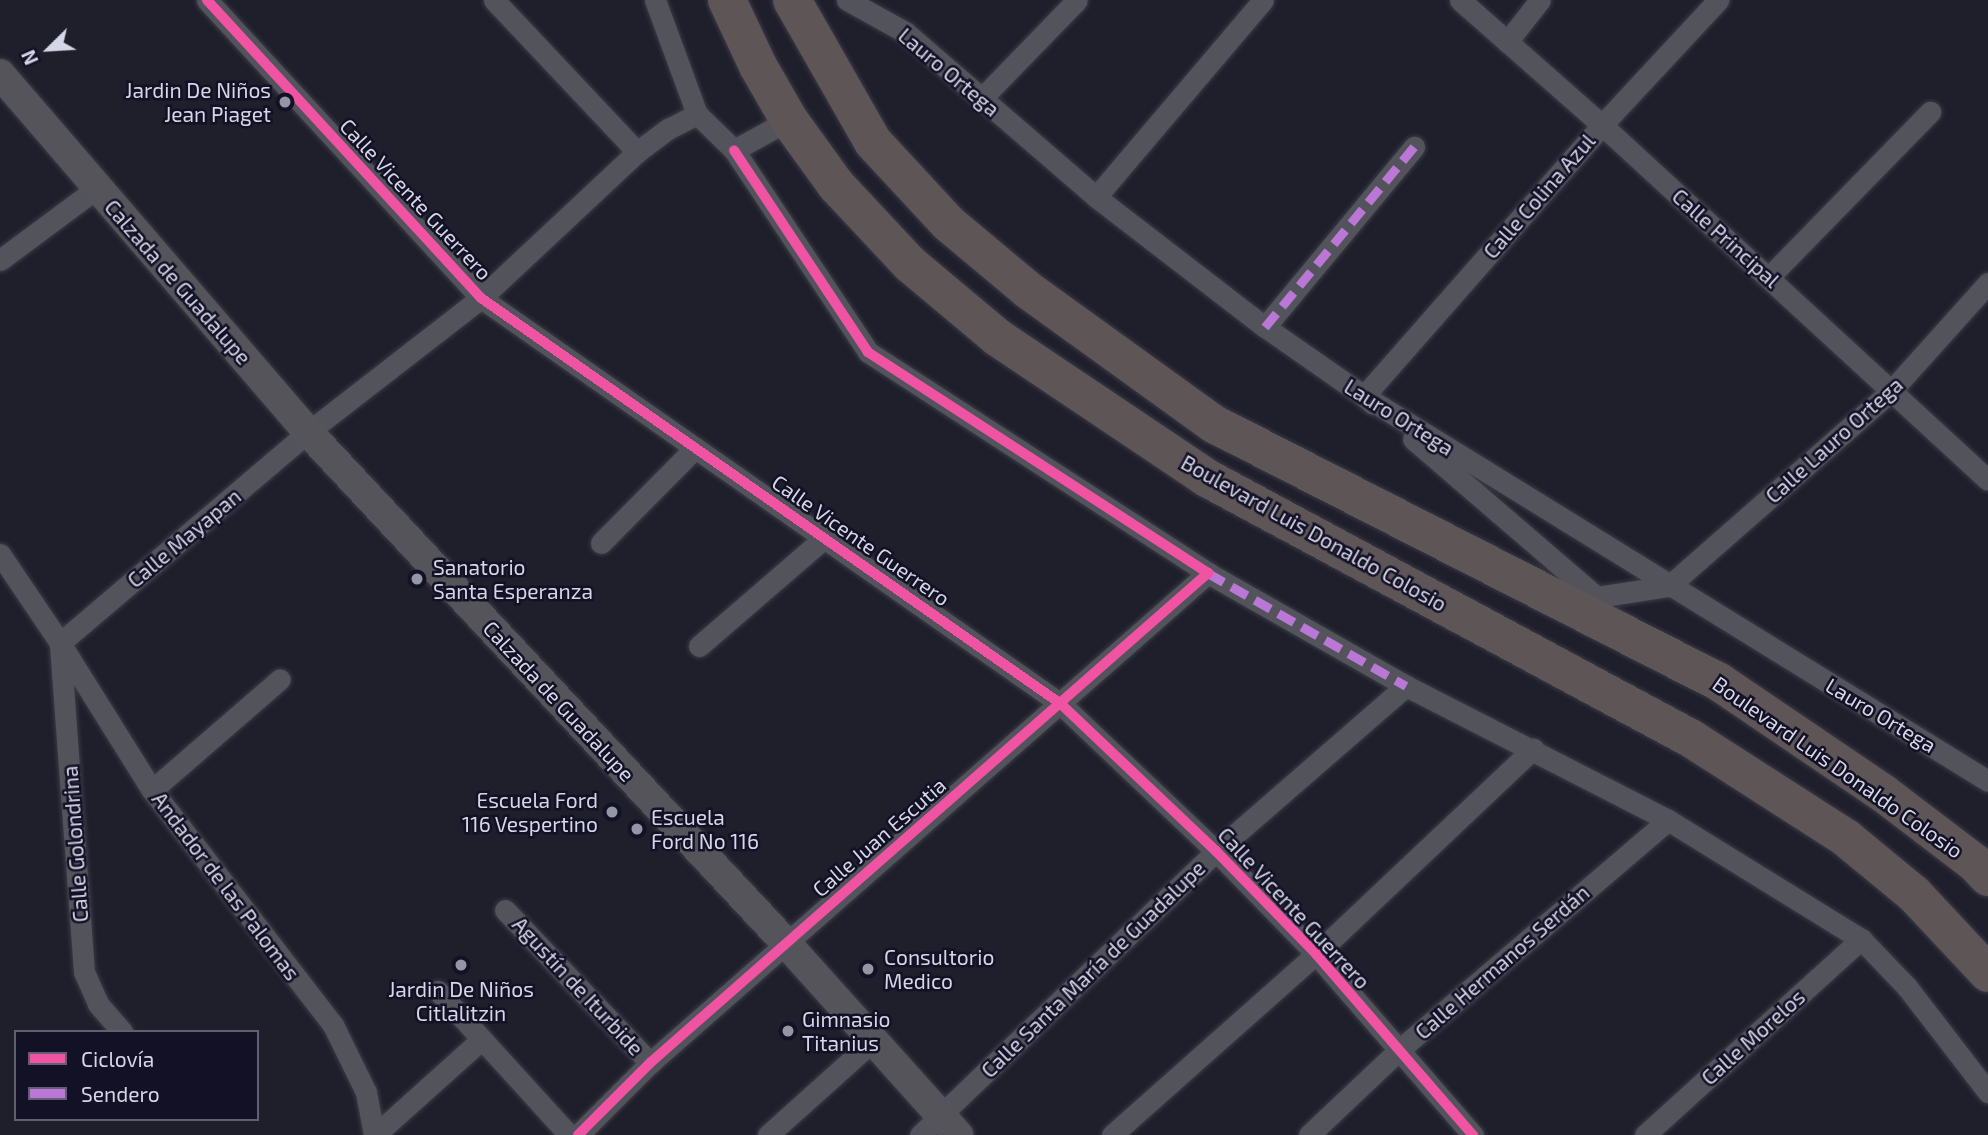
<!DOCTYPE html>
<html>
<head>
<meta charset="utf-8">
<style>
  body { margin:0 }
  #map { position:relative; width:1988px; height:1135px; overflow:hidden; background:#1f1f2c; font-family:"Exo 2",sans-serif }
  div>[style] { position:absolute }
  .roads { filter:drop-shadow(0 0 2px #3b3b46) drop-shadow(0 0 2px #3b3b46) }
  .street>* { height:21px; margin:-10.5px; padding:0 10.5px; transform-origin:10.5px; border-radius:10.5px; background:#53535c }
  .secondary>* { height:30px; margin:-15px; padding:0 15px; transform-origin:15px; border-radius:15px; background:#56545b }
  .highway>* { height:38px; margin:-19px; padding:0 19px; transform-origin:19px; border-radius:19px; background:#5e5557 }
  .quiet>* { height:9px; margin-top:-4.5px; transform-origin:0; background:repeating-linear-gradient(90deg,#ba77d6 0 18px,transparent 0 27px) }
  .cycleway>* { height:10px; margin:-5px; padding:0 5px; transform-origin:5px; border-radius:5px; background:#f153a3 }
  .dots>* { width:19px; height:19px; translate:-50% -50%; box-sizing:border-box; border:4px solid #121126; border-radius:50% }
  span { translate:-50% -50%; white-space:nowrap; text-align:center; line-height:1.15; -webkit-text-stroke:5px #121126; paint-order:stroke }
  .street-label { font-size:21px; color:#d5d6e6 }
  .poi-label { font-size:21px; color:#d5d6e6 }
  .right { translate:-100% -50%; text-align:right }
  .left { translate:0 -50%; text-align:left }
  .legend { position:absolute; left:14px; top:1030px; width:245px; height:91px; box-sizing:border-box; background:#121126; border:2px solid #606073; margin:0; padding:9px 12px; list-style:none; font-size:21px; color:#d5d6e6 }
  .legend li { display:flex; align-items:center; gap:14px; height:35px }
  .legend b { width:35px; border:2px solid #606073 }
  .north { position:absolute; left:14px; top:14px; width:70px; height:70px; -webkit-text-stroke:5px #121126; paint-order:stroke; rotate:246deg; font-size:19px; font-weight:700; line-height:28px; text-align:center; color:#d5d6e6 }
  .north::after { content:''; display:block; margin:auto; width:24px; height:32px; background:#d5d6e6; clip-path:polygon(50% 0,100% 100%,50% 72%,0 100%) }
</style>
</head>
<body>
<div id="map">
  <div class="roads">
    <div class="street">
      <div style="left:207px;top:0;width:405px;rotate:47.4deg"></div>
      <div style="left:481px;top:298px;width:708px;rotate:34.99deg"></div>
      <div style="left:1061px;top:704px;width:214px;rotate:43.5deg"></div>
      <div style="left:1216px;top:851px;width:144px;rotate:45.8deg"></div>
      <div style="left:1316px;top:954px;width:240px;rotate:49.1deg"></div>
      <div style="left:494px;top:0;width:209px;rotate:46.7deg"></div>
      <div style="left:655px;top:0;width:121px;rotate:69.8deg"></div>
      <div style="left:847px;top:0;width:66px;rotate:28.9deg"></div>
      <div style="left:905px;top:32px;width:252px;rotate:40.8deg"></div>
      <div style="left:1096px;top:197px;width:213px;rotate:37.6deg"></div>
      <div style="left:1265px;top:327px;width:121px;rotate:34.9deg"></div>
      <div style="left:1364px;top:396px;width:733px;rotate:31.67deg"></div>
      <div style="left:1460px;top:0;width:189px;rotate:41.4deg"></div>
      <div style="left:1602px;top:125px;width:524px;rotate:42.6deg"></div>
      <div style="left:1507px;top:42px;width:53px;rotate:-51.8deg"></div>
      <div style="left:982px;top:98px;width:136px;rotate:-45.9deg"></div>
      <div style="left:734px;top:150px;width:242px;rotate:56.4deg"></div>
      <div style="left:868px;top:352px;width:406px;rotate:33deg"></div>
      <div style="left:1208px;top:573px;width:228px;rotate:29.7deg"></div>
      <div style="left:1406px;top:686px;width:294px;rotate:27.1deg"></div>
      <div style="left:1668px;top:820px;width:227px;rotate:31.7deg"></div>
      <div style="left:1861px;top:939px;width:66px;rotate:46.2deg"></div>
      <div style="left:1907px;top:987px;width:133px;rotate:52.4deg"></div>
      <div style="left:1096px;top:197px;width:258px;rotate:-49.7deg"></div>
      <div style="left:0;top:260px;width:121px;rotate:-36.6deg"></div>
      <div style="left:1769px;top:277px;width:231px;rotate:-45.7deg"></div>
      <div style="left:1265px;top:327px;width:234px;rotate:-50.4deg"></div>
      <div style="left:1373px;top:404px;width:12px;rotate:-138deg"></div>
      <div style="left:1364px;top:396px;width:361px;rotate:-48.7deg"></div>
      <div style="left:1602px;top:125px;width:171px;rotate:-47.1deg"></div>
      <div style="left:1413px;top:439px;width:243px;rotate:40.7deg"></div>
      <div style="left:1597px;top:597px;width:73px;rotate:-8.7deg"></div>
      <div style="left:1669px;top:586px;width:297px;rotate:-41.3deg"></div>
      <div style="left:1892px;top:390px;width:144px;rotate:-48.1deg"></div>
      <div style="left:601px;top:543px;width:134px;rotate:-45.3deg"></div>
      <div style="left:0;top:554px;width:107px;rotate:56deg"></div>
      <div style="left:60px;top:643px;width:173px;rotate:58deg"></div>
      <div style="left:152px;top:790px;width:297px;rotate:52.4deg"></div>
      <div style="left:333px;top:1025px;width:75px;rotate:63.8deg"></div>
      <div style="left:366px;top:1092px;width:44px;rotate:79.5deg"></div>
      <div style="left:60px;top:643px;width:326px;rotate:-40.4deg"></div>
      <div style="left:308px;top:432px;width:219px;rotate:-37.8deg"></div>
      <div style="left:481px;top:298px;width:214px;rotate:-43.1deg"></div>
      <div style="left:637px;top:152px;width:39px;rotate:-37deg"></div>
      <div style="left:668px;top:129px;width:33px;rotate:-27deg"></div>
      <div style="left:697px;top:114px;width:52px;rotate:44.2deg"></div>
      <div style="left:734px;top:150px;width:63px;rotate:-28.6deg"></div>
      <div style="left:60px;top:645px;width:328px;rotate:85.8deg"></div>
      <div style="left:84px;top:972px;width:35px;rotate:66deg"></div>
      <div style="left:98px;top:1004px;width:37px;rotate:49deg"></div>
      <div style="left:699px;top:646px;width:165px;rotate:-40.8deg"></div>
      <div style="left:152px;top:790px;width:169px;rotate:-40.9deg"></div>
      <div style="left:505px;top:910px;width:211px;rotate:46.5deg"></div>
      <div style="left:438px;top:991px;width:195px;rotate:47.7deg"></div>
      <div style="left:375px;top:1135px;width:142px;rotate:-41.9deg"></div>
      <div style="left:578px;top:1135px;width:102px;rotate:-45deg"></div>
      <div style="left:650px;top:1063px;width:743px;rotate:-41.29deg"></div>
      <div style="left:768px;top:1135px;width:142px;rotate:-41.9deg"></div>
      <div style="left:920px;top:1135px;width:410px;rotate:-43.8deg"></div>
      <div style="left:1216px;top:851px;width:252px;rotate:-41deg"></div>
      <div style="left:1112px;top:1135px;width:273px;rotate:-41.6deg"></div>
      <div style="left:1316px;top:954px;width:299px;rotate:-43.4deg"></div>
      <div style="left:1309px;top:1135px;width:124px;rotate:-43.4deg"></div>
      <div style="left:1399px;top:1050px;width:354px;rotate:-40.5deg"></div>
      <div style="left:1645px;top:1135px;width:292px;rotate:-42.2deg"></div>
    </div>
    <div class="secondary">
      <div style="left:0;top:74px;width:472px;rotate:49.3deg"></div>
      <div style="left:308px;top:432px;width:700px;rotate:46.91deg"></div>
      <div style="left:786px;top:943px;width:258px;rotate:48.1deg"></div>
    </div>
    <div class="highway">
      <div style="left:727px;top:0;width:73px;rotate:64.8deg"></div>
      <div style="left:758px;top:66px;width:62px;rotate:60.1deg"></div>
      <div style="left:789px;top:120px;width:80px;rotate:54.1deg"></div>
      <div style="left:836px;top:185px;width:108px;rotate:46.9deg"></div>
      <div style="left:910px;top:264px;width:114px;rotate:40deg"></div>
      <div style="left:997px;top:337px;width:251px;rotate:33.9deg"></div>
      <div style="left:1205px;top:477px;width:553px;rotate:28.28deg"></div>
      <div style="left:1692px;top:739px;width:183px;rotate:32.7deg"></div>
      <div style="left:1846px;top:838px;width:88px;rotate:39.5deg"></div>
      <div style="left:1914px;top:894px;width:108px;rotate:46.9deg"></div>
      <div style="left:792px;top:0;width:163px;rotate:60.3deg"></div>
      <div style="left:873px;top:142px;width:110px;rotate:47.2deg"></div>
      <div style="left:948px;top:223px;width:104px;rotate:39.9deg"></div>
      <div style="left:1028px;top:290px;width:229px;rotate:35.8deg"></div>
      <div style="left:1214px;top:424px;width:567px;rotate:27.06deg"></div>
      <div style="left:1719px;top:682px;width:198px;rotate:34.1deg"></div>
      <div style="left:1883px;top:793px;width:116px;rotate:37.3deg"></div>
      <div style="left:1975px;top:863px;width:19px;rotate:47deg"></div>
    </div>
  </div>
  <div class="quiet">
    <div style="left:1265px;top:327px;width:234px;rotate:-50.4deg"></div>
    <div style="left:1208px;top:573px;width:228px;rotate:29.7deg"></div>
  </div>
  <div class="cycleway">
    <div style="left:207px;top:0;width:405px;rotate:47.4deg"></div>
    <div style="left:481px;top:298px;width:708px;rotate:34.99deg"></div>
    <div style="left:1061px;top:704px;width:214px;rotate:43.5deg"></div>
    <div style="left:1216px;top:851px;width:144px;rotate:45.8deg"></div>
    <div style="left:1316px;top:954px;width:240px;rotate:49.1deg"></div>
    <div style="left:578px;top:1135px;width:102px;rotate:-45deg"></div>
    <div style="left:650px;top:1063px;width:743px;rotate:-41.29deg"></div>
    <div style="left:1208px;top:573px;width:406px;rotate:-147deg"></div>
    <div style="left:868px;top:352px;width:242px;rotate:-123.6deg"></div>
  </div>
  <div class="dots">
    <div style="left:285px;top:102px;background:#9596a5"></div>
    <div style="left:417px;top:579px;background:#9596a5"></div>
    <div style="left:612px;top:812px;background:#9596a5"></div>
    <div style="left:637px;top:829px;background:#9596a5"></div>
    <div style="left:461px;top:965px;background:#9596a5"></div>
    <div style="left:868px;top:969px;background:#9596a5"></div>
    <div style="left:788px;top:1031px;background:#9596a5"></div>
  </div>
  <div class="street-label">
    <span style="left:949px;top:72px;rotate:40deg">Lauro Ortega</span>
    <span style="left:1539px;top:196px;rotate:-49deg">Calle Colina Azul</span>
    <span style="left:416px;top:199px;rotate:47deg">Calle Vicente Guerrero</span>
    <span style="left:1726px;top:238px;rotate:42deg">Calle Principal</span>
    <span style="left:178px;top:282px;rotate:49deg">Calzada de Guadalupe</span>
    <span style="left:1399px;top:417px;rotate:32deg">Lauro Ortega</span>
    <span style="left:1834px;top:440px;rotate:-42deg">Calle Lauro Ortega</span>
    <span style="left:1314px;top:533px;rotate:29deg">Boulevard Luis Donaldo Colosio</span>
    <span style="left:184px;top:538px;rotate:-40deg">Calle Mayapan</span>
    <span style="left:861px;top:540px;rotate:35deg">Calle Vicente Guerrero</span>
    <span style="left:559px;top:701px;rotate:47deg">Calzada de Guadalupe</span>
    <span style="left:1881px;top:715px;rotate:31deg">Lauro Ortega</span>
    <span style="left:1838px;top:767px;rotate:35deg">Boulevard Luis Donaldo Colosio</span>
    <span style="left:879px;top:837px;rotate:-41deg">Calle Juan Escutia</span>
    <span style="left:75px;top:844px;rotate:-94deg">Calle Golondrina</span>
    <span style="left:226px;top:886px;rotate:53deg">Andador de las Palomas</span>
    <span style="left:1294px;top:908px;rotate:47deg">Calle Vicente Guerrero</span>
    <span style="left:1502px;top:962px;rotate:-41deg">Calle Hermanos Serdán</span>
    <span style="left:1093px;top:969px;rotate:-44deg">Calle Santa María de Guadalupe</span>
    <span style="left:578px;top:986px;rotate:47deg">Agustín de Iturbide</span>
    <span style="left:1753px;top:1037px;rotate:-42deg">Calle Morelos</span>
  </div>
  <div class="poi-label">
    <span class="right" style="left:271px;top:102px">Jardin De Niños<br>Jean Piaget</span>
    <span class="left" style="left:433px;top:579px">Sanatorio<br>Santa Esperanza</span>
    <span class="right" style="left:598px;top:812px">Escuela Ford<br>116 Vespertino</span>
    <span class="left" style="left:651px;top:829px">Escuela<br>Ford No 116</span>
    <span class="left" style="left:884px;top:969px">Consultorio<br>Medico</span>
    <span style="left:461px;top:1001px">Jardin De Niños<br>Citlalitzin</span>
    <span class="left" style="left:802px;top:1031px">Gimnasio<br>Titanius</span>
  </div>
  <ul class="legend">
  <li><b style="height:9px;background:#f153a3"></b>Ciclovía</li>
  <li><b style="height:9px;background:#ba77d6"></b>Sendero</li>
  </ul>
  <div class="north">N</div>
</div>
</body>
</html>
